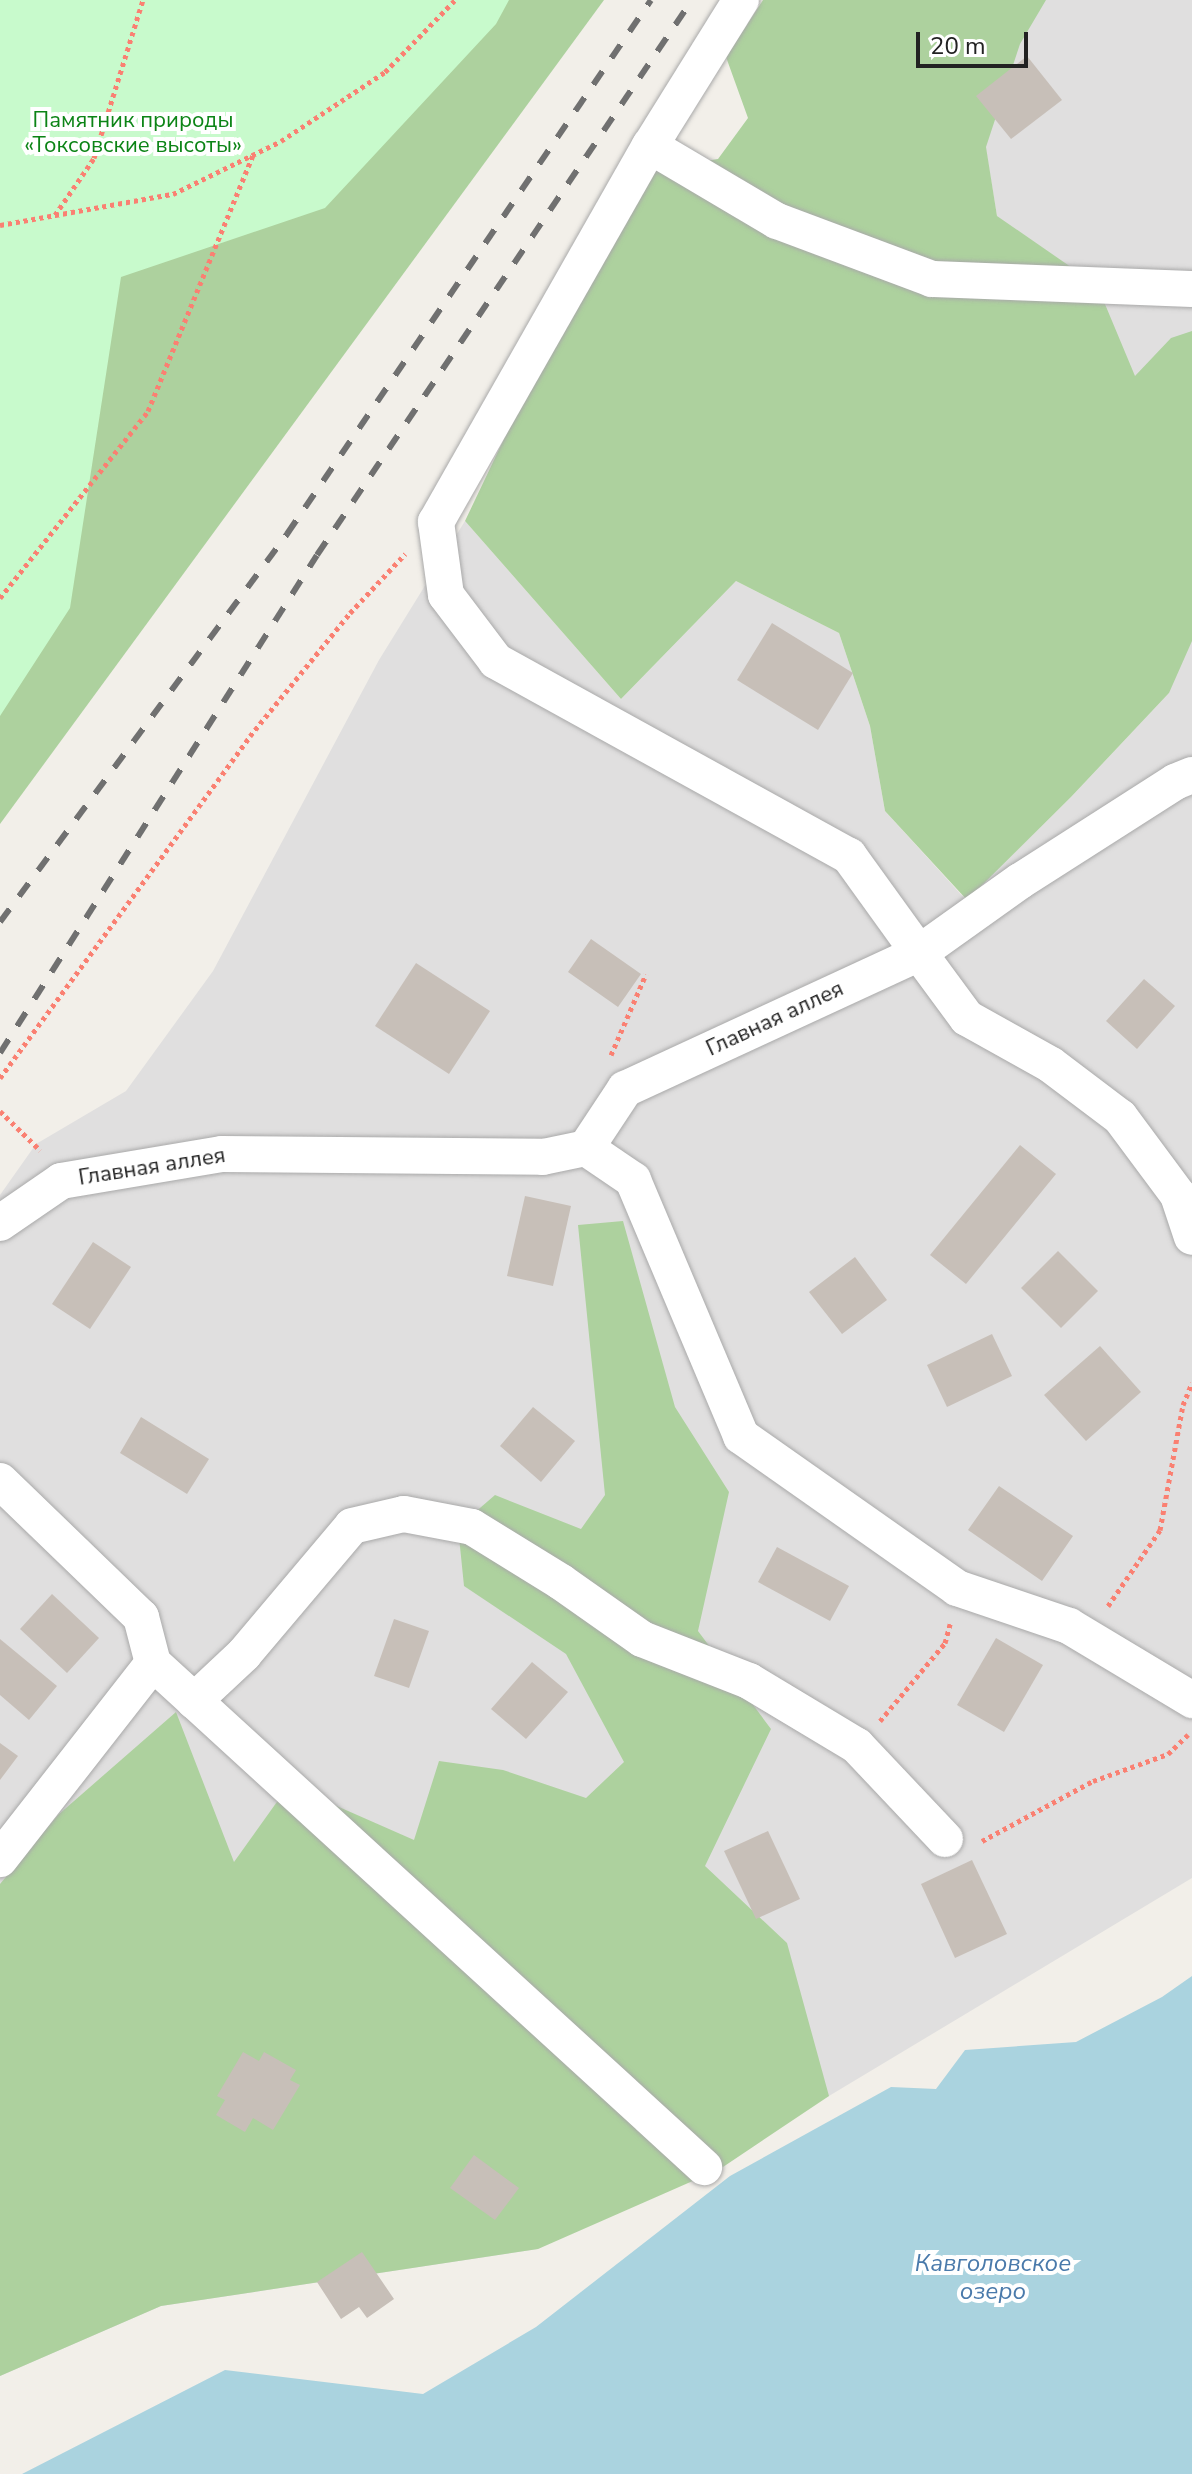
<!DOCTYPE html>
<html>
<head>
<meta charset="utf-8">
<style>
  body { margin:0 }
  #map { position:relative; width:1192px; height:2474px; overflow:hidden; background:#f2efe9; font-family:"Nunito Sans",sans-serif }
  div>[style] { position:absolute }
  .residential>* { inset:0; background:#e0dfdf }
  .forest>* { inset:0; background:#add19e }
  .park>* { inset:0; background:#c8facc }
  .water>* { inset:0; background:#aad3df }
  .building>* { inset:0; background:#c7bfb8 }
  .path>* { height:5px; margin-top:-2.5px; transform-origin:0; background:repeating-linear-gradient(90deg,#fa8072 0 4px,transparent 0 8px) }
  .roads { filter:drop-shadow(0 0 2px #a9a9a9) drop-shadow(0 0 2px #a9a9a9) }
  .minor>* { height:36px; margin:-18px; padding:0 18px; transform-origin:18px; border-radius:18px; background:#fff }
  .rail>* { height:6px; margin-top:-3px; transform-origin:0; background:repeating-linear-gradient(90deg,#707070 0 16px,transparent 0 32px) }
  span { translate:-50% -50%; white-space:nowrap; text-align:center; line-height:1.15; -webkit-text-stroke:8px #fff; paint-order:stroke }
  .park-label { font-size:22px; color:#0c8416 }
  .street-label { font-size:22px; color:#222 }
  .water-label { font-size:24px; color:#4a7aab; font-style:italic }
  .scale { position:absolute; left:916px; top:32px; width:112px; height:36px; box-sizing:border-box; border:4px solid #222; border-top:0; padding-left:10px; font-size:24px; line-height:28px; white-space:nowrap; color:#222; -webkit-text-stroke:6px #fff; paint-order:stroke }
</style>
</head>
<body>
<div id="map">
  <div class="residential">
    <div style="clip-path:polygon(961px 0,1192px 0,1192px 1878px,829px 2096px,538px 2249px,161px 2306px,0 2376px,0 1195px,36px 1144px,126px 1091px,213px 971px,379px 660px,465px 521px,621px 699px,736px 581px,839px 633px,870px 726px,885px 811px,966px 900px,1071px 797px,1169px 693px,997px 216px)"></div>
  </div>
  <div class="forest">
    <div style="clip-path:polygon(0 0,604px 0,0 824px)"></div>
    <div style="clip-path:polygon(763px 0,1046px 0,1020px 44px,986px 147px,997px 216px,1097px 285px,1135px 376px,1171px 338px,1192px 331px,1192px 641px,1169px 693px,1071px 797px,967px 900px,885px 811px,870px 726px,839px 633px,736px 581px,621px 699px,465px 521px,597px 243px,654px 169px,718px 159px,748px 118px,726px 57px)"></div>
    <div style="clip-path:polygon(623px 1221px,675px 1407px,729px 1492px,698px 1631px,771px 1729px,705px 1866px,787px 1943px,829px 2096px,720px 2169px,538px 2249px,161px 2306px,0 2376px,0 1884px,58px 1815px,176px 1712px,234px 1862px,289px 1785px,414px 1840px,439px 1761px,503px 1770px,586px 1798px,624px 1762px,566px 1654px,464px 1586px,458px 1527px,495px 1495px,581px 1529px,605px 1495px,578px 1225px)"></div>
  </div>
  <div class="park">
    <div style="clip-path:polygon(0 0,509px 0,496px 24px,325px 208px,121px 277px,70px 608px,0 716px)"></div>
  </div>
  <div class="water">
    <div style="clip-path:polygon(1192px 1976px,1192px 2474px,22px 2474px,225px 2370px,423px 2394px,536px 2327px,730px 2176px,891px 2087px,936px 2089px,965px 2050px,1076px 2042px,1162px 1997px)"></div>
  </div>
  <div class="building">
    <div style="clip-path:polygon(1027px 56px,1062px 100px,1011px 139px,976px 96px)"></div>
    <div style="clip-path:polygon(772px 623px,853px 673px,818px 730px,737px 680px)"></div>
    <div style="clip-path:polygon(591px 939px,641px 974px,618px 1007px,568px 972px)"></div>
    <div style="clip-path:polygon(416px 963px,490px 1011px,449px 1074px,375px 1026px)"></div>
    <div style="clip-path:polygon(1144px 979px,1175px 1006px,1137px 1049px,1106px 1021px)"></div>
    <div style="clip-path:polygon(1020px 1145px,1056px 1174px,966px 1284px,930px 1255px)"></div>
    <div style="clip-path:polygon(525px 1196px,571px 1206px,553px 1286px,507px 1276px)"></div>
    <div style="clip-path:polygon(93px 1242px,131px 1267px,90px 1329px,52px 1304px)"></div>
    <div style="clip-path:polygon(1058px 1251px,1098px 1291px,1061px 1328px,1021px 1288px)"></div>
    <div style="clip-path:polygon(855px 1257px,887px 1300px,842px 1334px,809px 1292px)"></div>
    <div style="clip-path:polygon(992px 1334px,1012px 1376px,947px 1407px,927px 1365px)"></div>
    <div style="clip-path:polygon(1100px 1346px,1141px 1392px,1086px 1441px,1044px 1395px)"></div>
    <div style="clip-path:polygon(533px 1407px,575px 1441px,541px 1482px,500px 1446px)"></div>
    <div style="clip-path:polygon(141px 1417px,209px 1459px,187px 1494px,120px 1453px)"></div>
    <div style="clip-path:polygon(999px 1486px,1073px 1536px,1042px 1581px,968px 1530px)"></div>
    <div style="clip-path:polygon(777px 1547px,849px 1586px,830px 1621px,758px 1582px)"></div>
    <div style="clip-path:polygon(52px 1594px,99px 1638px,67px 1673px,20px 1629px)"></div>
    <div style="clip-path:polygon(394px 1619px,429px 1631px,409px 1688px,374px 1676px)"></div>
    <div style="clip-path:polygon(996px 1638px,1043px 1665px,1004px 1732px,957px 1705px)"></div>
    <div style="clip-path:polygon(0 1639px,57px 1686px,29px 1720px,0 1695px)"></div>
    <div style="clip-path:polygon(532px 1662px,568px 1692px,526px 1739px,491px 1709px)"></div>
    <div style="clip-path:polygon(0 1743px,18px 1756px,0 1780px)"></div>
    <div style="clip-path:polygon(768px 1831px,800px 1899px,756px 1919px,724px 1851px)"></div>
    <div style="clip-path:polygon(972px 1860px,1007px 1934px,955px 1958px,921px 1884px)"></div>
    <div style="clip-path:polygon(243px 2052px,259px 2061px,264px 2052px,296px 2070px,290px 2080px,300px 2085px,273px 2130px,253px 2118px,245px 2132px,216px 2115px,225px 2100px,217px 2096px)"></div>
    <div style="clip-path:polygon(474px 2155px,519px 2188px,495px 2220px,450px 2188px)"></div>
    <div style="clip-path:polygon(362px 2252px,394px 2299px,367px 2318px,359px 2307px,341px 2319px,317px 2282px)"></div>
  </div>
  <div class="path">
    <div style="left:55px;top:215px;width:69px;rotate:-55.6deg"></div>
    <div style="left:94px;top:158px;width:165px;rotate:-72.8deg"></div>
    <div style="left:0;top:225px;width:176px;rotate:-10.2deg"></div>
    <div style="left:173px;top:194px;width:120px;rotate:-26.1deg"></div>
    <div style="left:281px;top:141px;width:125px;rotate:-33.6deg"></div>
    <div style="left:385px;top:72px;width:100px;rotate:-45.8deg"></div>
    <div style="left:0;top:598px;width:238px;rotate:-51.6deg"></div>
    <div style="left:148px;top:411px;width:277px;rotate:-67.7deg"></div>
    <div style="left:611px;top:1055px;width:88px;rotate:-66.6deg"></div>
    <div style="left:0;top:1078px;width:424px;rotate:-53.8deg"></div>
    <div style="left:250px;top:736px;width:159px;rotate:-50.9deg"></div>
    <div style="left:350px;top:613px;width:81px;rotate:-47deg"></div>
    <div style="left:0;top:1111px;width:56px;rotate:44.3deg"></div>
    <div style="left:1108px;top:1606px;width:92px;rotate:-55.6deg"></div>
    <div style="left:1160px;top:1530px;width:127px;rotate:-79.6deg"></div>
    <div style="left:1183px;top:1405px;width:24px;rotate:-68deg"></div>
    <div style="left:880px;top:1721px;width:102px;rotate:-50.2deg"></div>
    <div style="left:945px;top:1643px;width:20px;rotate:-75deg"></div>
    <div style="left:982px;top:1841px;width:126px;rotate:-28.4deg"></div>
    <div style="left:1093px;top:1781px;width:80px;rotate:-19.8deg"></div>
    <div style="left:1168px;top:1754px;width:28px;rotate:-44deg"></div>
  </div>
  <div class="roads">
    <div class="minor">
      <div style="left:650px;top:146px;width:147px;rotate:30.6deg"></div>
      <div style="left:777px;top:221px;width:165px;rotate:20.5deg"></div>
      <div style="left:932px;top:279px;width:260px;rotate:2.2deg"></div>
      <div style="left:1192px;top:775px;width:18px;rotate:158deg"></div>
      <div style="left:1175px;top:782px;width:184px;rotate:147.4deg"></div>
      <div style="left:1020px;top:881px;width:124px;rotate:144.5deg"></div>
      <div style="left:919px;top:953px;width:81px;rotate:53.6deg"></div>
      <div style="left:967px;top:1018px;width:96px;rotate:29.2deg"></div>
      <div style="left:1051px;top:1065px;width:86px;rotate:37deg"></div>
      <div style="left:1120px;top:1117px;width:97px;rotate:53.4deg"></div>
      <div style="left:1178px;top:1195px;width:44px;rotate:71.6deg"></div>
      <div style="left:586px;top:1148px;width:57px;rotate:34.2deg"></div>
      <div style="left:633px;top:1180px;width:278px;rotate:67.1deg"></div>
      <div style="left:741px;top:1436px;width:264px;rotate:35.1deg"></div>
      <div style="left:957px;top:1588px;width:118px;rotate:18.7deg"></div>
      <div style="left:1069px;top:1626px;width:144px;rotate:31deg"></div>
      <div style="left:0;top:1223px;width:74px;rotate:-34.5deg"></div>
      <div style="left:61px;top:1181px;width:163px;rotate:-9.5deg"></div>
      <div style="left:222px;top:1154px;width:321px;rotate:0.5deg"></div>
      <div style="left:543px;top:1157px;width:44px;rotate:-11.8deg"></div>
      <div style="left:586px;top:1148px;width:71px;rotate:-56.5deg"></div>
      <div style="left:625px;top:1089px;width:324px;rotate:-24.8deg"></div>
      <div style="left:919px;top:953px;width:120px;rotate:-125.8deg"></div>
      <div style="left:849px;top:856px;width:403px;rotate:-151.1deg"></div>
      <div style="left:496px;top:661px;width:83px;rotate:-127.1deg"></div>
      <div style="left:446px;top:595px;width:74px;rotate:-97.8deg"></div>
      <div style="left:436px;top:522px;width:433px;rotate:-60.4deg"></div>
      <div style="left:650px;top:146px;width:172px;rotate:-58.1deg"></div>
      <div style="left:0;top:1481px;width:196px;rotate:44deg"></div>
      <div style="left:141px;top:1617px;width:48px;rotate:75.4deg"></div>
      <div style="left:153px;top:1663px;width:249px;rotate:128deg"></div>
      <div style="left:153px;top:1663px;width:747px;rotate:42.45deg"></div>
      <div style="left:194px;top:1701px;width:69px;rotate:-43.2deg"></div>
      <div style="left:244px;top:1654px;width:167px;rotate:-49.8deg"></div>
      <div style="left:352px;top:1526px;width:53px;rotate:-13deg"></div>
      <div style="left:404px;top:1514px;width:69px;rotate:10.8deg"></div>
      <div style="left:472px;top:1527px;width:105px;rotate:31.7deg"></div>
      <div style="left:561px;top:1582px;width:99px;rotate:35.1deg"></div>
      <div style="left:642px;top:1639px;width:115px;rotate:21.4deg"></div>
      <div style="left:749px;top:1681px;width:126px;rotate:31deg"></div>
      <div style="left:857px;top:1746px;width:128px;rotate:46.6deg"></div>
    </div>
  </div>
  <div class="rail">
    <div style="left:0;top:922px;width:483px;rotate:-53.5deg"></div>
    <div style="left:287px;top:534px;width:646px;rotate:-55.72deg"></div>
    <div style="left:0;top:1053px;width:590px;rotate:-57.52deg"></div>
    <div style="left:317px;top:555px;width:670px;rotate:-55.95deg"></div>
  </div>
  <div class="park-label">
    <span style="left:133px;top:133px">Памятник природы<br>«Токсовские высоты»</span>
  </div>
  <div class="street-label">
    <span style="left:775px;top:1019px;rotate:-25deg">Главная аллея</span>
    <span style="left:152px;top:1167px;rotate:-9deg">Главная аллея</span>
  </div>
  <div class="water-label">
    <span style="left:993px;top:2278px">Кавголовское<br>озеро</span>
  </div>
  <div class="scale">20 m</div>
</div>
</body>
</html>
